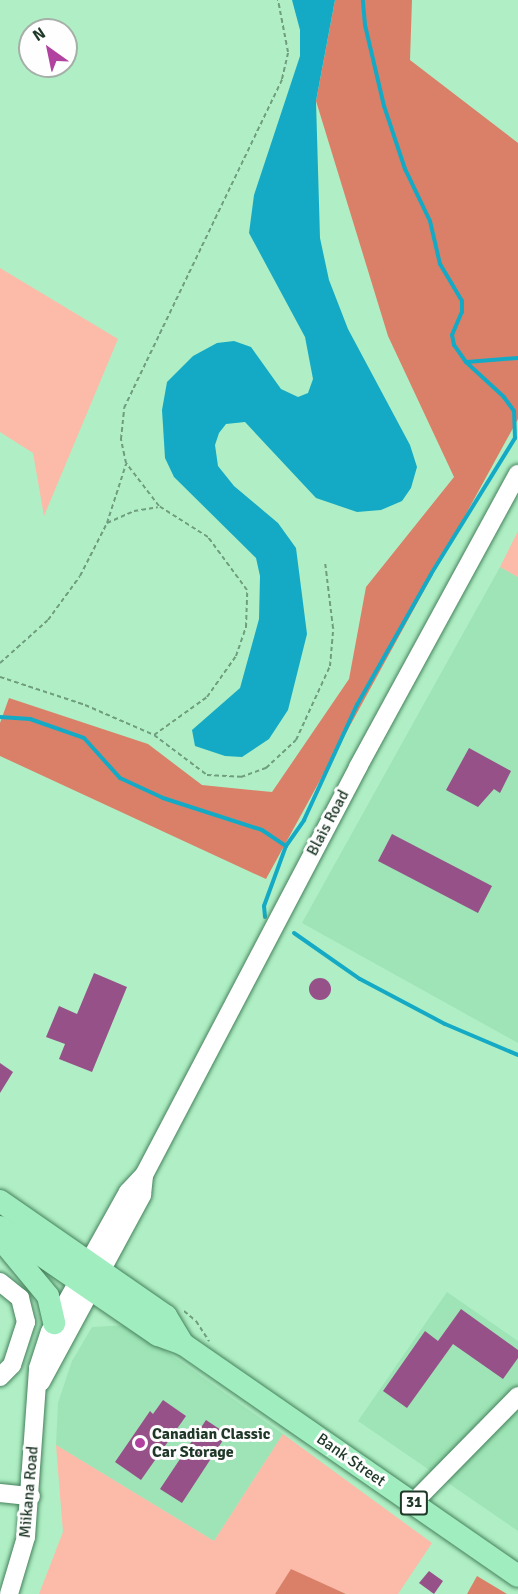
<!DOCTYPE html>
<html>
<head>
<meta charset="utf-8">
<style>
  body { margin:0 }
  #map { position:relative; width:518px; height:1594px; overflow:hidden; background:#b0efc5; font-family:Signika,sans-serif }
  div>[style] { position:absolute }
  .built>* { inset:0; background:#9ee4b6 }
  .green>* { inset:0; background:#fcbaa9 }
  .forest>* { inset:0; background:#da8069 }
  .water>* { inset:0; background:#14aac5 }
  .stream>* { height:4px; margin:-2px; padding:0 2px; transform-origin:2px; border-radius:2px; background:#14aac5 }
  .building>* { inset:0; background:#965188 }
  .round { border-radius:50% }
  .path>* { height:2px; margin-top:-1px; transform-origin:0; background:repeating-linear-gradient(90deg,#6f9d7e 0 4.5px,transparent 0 7.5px) }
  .roads { filter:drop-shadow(0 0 2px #45815c) drop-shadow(0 0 2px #45815c) }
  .minor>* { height:18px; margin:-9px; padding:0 9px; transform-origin:9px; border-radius:9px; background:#fff }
  .major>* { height:22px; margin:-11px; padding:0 11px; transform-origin:11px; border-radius:11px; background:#a0edc0 }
  .dots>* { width:16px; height:16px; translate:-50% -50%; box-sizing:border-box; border:3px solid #fefefe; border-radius:50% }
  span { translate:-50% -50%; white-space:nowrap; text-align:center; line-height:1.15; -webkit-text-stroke:6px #fefefe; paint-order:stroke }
  .shield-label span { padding:2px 4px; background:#fefefe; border:2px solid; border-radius:4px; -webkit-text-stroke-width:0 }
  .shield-label { font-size:15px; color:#1f3828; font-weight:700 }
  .street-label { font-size:16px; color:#1f3828 }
  .poi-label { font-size:16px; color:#1f3828; font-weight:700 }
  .left { translate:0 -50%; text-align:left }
  .north { position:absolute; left:18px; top:18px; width:60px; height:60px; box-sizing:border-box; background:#fefefe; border:2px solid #a5afa8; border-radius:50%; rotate:327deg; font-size:16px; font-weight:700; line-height:24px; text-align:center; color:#1f3828 }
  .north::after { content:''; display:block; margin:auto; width:21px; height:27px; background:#b2429f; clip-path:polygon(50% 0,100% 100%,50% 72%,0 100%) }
</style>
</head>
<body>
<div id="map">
  <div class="built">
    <div style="clip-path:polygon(500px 567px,518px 577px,518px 1043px,302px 923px)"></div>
    <div style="clip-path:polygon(447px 1292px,518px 1341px,518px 1531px,358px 1421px)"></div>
    <div style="clip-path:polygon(129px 1325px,283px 1434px,214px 1541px,56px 1445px,58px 1403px,72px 1361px,92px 1327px)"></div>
  </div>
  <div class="green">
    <div style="clip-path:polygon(0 268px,118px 339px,44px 516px,33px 453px,0 432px)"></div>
    <div style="clip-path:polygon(518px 531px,518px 577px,500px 567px)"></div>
    <div style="clip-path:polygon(283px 1434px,432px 1543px,398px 1594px,346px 1594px,291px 1570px,275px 1594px,39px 1594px,63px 1532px,56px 1445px,214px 1541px)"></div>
  </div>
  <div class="forest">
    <div style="clip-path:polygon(335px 0,412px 0,410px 60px,518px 143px,518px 419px,266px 879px,0 756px,0 723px,9px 698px,148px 744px,202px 785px,272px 792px,349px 679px,366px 587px,454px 477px,388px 336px,316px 101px)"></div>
    <div style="clip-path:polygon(291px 1569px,346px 1594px,275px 1594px)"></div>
    <div style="clip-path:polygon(477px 1576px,507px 1594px,467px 1594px)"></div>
  </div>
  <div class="water">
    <div style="clip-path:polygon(292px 0,335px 0,316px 101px,320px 238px,329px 280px,348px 329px,410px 445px,417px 467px,411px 488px,402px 501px,381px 510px,357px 512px,316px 498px,245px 422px,226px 424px,219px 433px,215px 445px,218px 466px,234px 486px,278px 523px,296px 548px,307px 634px,288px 710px,269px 739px,242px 757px,225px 756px,195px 746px,192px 730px,240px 688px,259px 619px,260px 576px,256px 558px,174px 477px,165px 458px,162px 410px,167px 382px,193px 356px,217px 343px,234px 341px,251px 347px,281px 389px,298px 397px,308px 393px,313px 379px,305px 337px,249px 233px,254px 195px,300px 56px,300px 30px)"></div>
  </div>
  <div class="stream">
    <div style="left:467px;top:362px;width:51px;rotate:-4.5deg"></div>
    <div style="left:0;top:717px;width:30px;rotate:4deg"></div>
    <div style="left:30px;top:719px;width:57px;rotate:19.4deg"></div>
    <div style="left:84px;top:738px;width:54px;rotate:48deg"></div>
    <div style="left:120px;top:778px;width:47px;rotate:24.9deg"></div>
    <div style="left:163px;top:798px;width:104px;rotate:17.9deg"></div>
    <div style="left:262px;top:830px;width:29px;rotate:34deg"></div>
    <div style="left:265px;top:917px;width:11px;rotate:-95deg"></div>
    <div style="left:264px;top:906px;width:64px;rotate:-69.9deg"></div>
    <div style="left:286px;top:846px;width:32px;rotate:-55deg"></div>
    <div style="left:304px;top:820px;width:127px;rotate:-65.3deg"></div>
    <div style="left:357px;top:705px;width:150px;rotate:-60.5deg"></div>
    <div style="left:431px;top:574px;width:160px;rotate:-58.3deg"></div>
    <div style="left:515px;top:438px;width:27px;rotate:-92deg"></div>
    <div style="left:514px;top:411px;width:17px;rotate:-126deg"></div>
    <div style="left:504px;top:397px;width:52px;rotate:-137.4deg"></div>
    <div style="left:466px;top:362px;width:21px;rotate:-125deg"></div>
    <div style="left:454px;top:345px;width:10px;rotate:-101deg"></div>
    <div style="left:452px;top:335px;width:25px;rotate:-67deg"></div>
    <div style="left:462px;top:312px;width:11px;rotate:-90deg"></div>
    <div style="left:462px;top:301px;width:43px;rotate:-120.7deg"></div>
    <div style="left:440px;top:264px;width:44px;rotate:-103.1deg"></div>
    <div style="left:430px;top:221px;width:58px;rotate:-115.7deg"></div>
    <div style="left:405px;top:169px;width:66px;rotate:-108.4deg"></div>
    <div style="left:384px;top:106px;width:83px;rotate:-103.2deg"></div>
    <div style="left:365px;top:25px;width:25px;rotate:-95deg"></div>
    <div style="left:294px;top:933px;width:80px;rotate:34.9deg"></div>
    <div style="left:360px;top:979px;width:96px;rotate:27.9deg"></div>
    <div style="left:445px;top:1024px;width:79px;rotate:23deg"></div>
  </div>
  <div class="building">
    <div style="clip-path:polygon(469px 748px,511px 771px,500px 793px,494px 789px,478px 807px,446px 790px)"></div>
    <div style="clip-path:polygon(392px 834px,492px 886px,478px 913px,378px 861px)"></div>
    <div style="clip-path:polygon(94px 973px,127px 987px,92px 1072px,59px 1059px,65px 1044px,46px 1037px,59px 1006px,77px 1014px)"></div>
    <div class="round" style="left:309px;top:978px;width:22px;height:22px"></div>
    <div style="clip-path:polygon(0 1063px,13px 1072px,0 1093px)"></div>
    <div style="clip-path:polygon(461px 1309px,518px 1350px,518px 1358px,503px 1379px,453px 1344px,407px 1408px,383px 1391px,425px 1331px,438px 1341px)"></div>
    <div style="clip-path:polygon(163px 1400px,186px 1416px,141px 1480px,115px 1462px,150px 1411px,153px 1414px)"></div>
    <div style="clip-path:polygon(206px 1420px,227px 1434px,182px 1503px,160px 1489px)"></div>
    <div style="clip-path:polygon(429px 1571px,443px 1581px,434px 1594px,419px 1583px)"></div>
  </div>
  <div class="path">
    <div style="left:107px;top:523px;width:30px;rotate:-24deg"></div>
    <div style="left:134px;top:511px;width:24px;rotate:-9deg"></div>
    <div style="left:0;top:663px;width:64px;rotate:-41.9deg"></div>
    <div style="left:48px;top:620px;width:54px;rotate:-54deg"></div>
    <div style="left:80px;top:576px;width:59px;rotate:-63deg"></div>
    <div style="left:107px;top:523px;width:62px;rotate:-72.1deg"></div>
    <div style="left:0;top:677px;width:89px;rotate:18.2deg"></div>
    <div style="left:85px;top:705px;width:75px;rotate:23.5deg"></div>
    <div style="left:154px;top:735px;width:65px;rotate:-35.6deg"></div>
    <div style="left:207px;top:697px;width:50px;rotate:-54.7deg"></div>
    <div style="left:236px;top:656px;width:31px;rotate:-71deg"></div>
    <div style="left:246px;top:627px;width:37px;rotate:-88deg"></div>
    <div style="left:247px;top:590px;width:66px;rotate:-126.3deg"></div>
    <div style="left:208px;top:537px;width:58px;rotate:-147.7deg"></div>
    <div style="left:159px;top:506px;width:54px;rotate:-127.5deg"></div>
    <div style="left:126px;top:463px;width:25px;rotate:-102deg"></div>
    <div style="left:121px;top:439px;width:31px;rotate:-84deg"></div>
    <div style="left:124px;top:408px;width:365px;rotate:-64.3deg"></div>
    <div style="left:282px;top:79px;width:28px;rotate:-77deg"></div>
    <div style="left:288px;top:52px;width:53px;rotate:-100.9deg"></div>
    <div style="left:154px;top:735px;width:66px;rotate:37deg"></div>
    <div style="left:207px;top:775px;width:34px;rotate:3deg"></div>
    <div style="left:241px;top:777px;width:27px;rotate:-20deg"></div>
    <div style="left:266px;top:768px;width:41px;rotate:-43deg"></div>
    <div style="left:296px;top:740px;width:81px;rotate:-65.3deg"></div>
    <div style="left:330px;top:666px;width:38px;rotate:-85deg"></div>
    <div style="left:333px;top:628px;width:66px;rotate:-96.9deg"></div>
    <div style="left:184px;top:1311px;width:16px;rotate:40deg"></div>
    <div style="left:196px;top:1321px;width:24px;rotate:57deg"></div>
  </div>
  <div class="roads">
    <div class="minor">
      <div style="left:0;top:1282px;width:26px;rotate:39deg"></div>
      <div style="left:20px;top:1298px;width:25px;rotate:76deg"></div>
      <div style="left:26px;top:1322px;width:45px;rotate:108deg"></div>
      <div style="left:12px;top:1365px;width:17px;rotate:135deg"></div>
      <div style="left:41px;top:1382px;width:213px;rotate:-61.6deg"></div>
      <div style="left:142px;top:1195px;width:20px;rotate:-84deg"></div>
      <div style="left:0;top:1493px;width:31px;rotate:6deg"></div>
      <div style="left:413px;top:1503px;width:150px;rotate:-45.5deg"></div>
      <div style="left:9px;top:1594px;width:59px;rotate:-73.4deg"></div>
      <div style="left:26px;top:1537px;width:169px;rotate:-85.9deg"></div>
      <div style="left:38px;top:1368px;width:38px;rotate:-72deg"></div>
      <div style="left:50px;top:1332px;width:160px;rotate:-60.9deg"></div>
      <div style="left:128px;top:1192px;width:23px;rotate:-47deg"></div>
      <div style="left:144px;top:1175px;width:461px;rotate:-62.3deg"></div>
      <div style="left:358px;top:767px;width:334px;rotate:-61.4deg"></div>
    </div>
    <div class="major">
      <div style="left:0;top:1201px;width:202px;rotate:34.7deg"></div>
      <div style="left:166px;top:1316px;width:33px;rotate:59deg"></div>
      <div style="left:0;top:1227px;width:191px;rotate:34.4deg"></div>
      <div style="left:158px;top:1335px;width:27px;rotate:20deg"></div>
      <div style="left:183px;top:1344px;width:407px;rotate:34.7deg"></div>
      <div style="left:0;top:1238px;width:75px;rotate:50.4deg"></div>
      <div style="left:48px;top:1296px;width:28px;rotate:77deg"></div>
    </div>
  </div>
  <div class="dots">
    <div style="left:140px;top:1443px;background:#b2429f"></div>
  </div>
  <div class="shield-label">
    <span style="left:414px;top:1503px">31</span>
  </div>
  <div class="street-label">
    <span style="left:328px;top:823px;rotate:-62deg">Blais Road</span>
    <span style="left:351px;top:1460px;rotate:35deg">Bank Street</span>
    <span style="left:29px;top:1492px;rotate:-85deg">Miikana Road</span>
  </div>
  <div class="poi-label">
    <span class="left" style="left:152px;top:1443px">Canadian Classic<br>Car Storage</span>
  </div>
  <div class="north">N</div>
</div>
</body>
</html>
